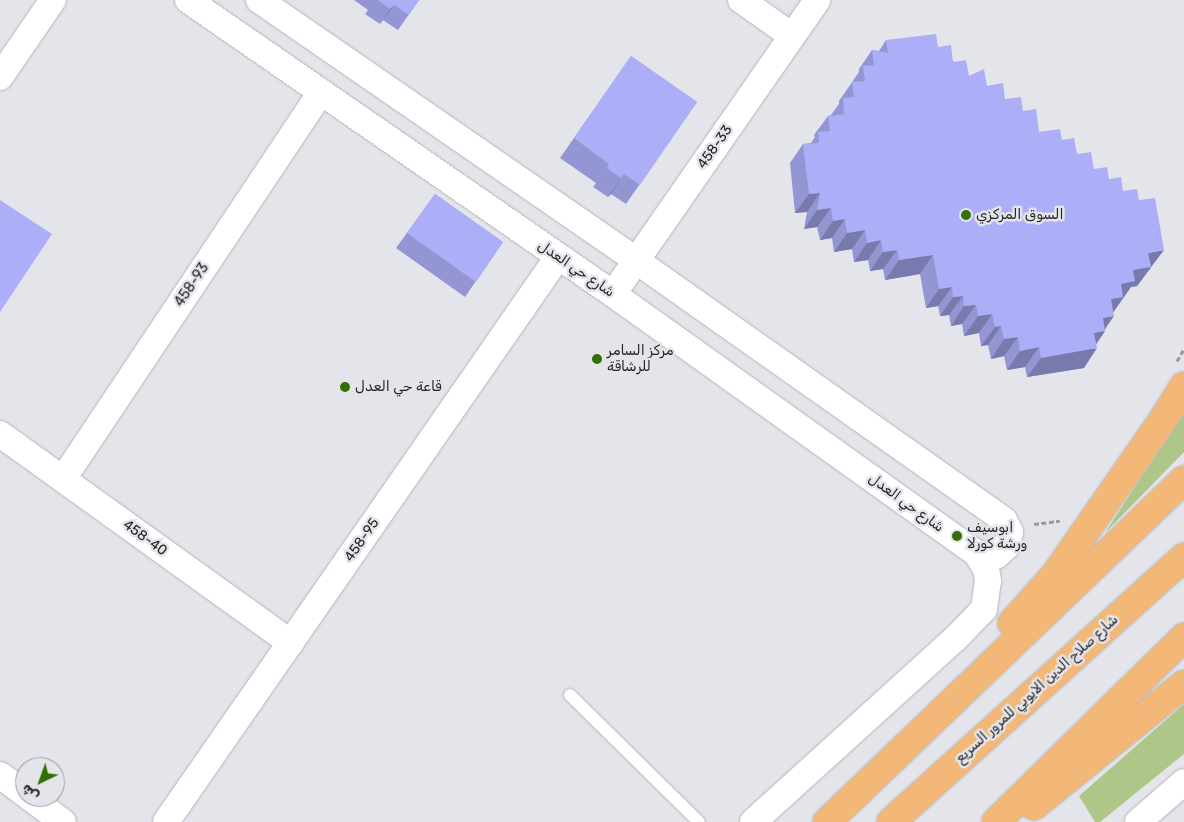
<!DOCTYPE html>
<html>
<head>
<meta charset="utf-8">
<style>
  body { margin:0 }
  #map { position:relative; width:1184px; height:822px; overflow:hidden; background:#e4e5ea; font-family:Rubik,"Noto Sans Arabic",sans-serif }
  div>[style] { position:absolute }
  .green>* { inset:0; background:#aec788 }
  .path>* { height:3px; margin-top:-1.5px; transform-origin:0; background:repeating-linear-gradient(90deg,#98999d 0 5px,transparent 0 7.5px) }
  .roads { filter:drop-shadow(0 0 1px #b5b5ba) drop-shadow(0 0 1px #b5b5ba) }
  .service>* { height:12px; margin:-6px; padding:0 6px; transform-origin:6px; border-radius:6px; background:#fff }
  .minor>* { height:26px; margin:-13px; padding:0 13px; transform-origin:13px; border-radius:13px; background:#fff }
  .motorway>* { height:28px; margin:-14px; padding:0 14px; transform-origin:14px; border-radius:14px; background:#f3b878 }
  .wall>* { inset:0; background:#9496d4 }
  .shaded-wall>* { inset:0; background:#787aad }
  .building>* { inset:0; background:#acaff7 }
  .dots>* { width:14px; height:14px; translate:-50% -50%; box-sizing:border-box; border:2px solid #e4e5ea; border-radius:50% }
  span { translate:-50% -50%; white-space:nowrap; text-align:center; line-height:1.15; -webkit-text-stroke:5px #e4e5ea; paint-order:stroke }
  .street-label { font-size:14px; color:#242527 }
  .poi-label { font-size:14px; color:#242527 }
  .left { translate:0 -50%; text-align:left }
  .north { position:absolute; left:15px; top:757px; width:50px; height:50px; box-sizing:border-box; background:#e4e5ea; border:1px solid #97989c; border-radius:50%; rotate:222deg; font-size:14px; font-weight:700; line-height:20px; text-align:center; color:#242527 }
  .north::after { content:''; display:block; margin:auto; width:18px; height:22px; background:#307006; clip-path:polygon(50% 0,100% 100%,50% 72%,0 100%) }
</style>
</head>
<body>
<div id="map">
  <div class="green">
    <div style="clip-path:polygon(1184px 414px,1184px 452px,1105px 533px,1136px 485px)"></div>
    <div style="clip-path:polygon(1184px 704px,1184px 754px,1100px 822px,1095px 822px,1079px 796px)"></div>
  </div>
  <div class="path">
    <div style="left:1177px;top:361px;width:14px;rotate:-60deg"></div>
    <div style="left:1034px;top:524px;width:26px;rotate:-7deg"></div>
  </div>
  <div class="roads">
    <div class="service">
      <div style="left:570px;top:695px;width:181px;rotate:44.6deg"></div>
    </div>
    <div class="minor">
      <div style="left:188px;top:0;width:517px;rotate:34.67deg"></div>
      <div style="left:613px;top:294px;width:447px;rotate:35.5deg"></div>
      <div style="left:977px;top:554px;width:20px;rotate:3deg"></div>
      <div style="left:997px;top:555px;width:13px;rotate:-42deg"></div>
      <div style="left:1007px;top:546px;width:14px;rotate:-78deg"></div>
      <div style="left:1010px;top:532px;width:13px;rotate:-117deg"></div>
      <div style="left:1004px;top:520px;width:451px;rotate:-144.8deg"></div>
      <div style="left:636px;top:260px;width:458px;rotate:-145.4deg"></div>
      <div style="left:741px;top:0;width:62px;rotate:35.2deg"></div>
      <div style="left:0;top:77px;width:93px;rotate:-55.5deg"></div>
      <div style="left:613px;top:294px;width:358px;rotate:-55.2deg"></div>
      <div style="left:0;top:434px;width:358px;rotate:35.7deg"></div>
      <div style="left:63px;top:479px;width:465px;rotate:-56.3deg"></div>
      <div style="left:0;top:775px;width:31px;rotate:37deg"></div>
      <div style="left:29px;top:797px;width:42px;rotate:36.3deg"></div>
      <div style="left:166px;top:822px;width:688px;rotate:-55.25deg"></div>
      <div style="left:753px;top:822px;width:274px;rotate:-42.2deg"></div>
      <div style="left:956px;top:638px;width:40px;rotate:-46deg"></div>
      <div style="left:984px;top:609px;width:28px;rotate:-82deg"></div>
      <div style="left:988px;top:581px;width:12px;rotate:-99deg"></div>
      <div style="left:986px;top:569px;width:17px;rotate:-121deg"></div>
      <div style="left:1138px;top:822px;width:61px;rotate:-41deg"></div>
    </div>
    <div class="motorway">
      <div style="left:1012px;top:623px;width:64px;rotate:-48.1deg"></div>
      <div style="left:1055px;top:575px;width:191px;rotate:-55.2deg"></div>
      <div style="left:1164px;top:418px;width:38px;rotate:-58deg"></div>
      <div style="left:1034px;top:806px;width:193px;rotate:-39.1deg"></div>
      <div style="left:827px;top:822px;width:494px;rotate:-43.8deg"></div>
      <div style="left:891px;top:822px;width:395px;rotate:-42.1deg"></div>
      <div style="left:996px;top:822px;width:264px;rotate:-44.5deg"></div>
    </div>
  </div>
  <div class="wall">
    <div style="clip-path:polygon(354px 0,419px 0,398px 30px,383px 20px,380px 24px,365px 14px,368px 10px)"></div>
    <div style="clip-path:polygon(886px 40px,938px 47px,969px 76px,987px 86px,1005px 99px,1023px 111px,1039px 132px,1062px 140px,1094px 169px,1109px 179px,1123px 191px,1150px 270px,1149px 270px,1137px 286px,1131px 287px,1113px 312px,1105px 330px,1105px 331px,1096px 344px,1084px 368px,1027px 377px,1025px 367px,1007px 370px,1004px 356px,991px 359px,988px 345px,981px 346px,979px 333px,964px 336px,962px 324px,951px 326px,949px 315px,940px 316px,938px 306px,926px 308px,920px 274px,885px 280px,883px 269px,870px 271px,868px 260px,854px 262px,852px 249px,834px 252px,832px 238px,820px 240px,817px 227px,804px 229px,807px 212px,795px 213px,790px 163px,803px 144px,811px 143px,815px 137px,814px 135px,828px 116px,831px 115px,839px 104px,839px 101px,859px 72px,859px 69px,872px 50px,879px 51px)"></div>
    <div style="clip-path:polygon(631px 56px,697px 102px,626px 204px,611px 194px,608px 197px,593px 187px,596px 183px,560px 158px)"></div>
    <div style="clip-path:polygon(435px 194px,503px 242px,465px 297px,396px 248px)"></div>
  </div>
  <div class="shaded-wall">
    <div style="clip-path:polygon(394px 5px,383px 20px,380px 24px,390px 9px)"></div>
    <div style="clip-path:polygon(624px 174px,611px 194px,608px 197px,621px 178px)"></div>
    <div style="clip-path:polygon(820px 193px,807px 212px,795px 213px,809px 194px)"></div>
    <div style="clip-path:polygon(831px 208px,817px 227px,804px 229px,817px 210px)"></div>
    <div style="clip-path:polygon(845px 219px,832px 238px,820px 240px,833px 221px)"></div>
    <div style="clip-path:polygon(865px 230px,852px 249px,834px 252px,847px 233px)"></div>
    <div style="clip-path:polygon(881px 240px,868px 260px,854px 262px,867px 243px)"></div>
    <div style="clip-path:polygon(897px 250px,883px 269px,870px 271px,883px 252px)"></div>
    <div style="clip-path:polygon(1164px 250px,1137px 286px,1131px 287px,1110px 317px,1098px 319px,1121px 284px,1148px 253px)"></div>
    <div style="clip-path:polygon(933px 255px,920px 274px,885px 280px,899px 260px)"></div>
    <div style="clip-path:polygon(952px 287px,938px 306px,926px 308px,939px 289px)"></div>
    <div style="clip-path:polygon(963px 296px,949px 315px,940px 316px,953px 297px)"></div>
    <div style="clip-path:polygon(976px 305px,962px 324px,951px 326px,964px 306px)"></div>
    <div style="clip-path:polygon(992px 314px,979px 333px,964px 336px,978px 316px)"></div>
    <div style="clip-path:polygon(1114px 316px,1103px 332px,1105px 331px,1093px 349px,1097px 348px,1084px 368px,1027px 377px,1041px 358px,1103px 318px)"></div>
    <div style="clip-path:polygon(1001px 326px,988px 345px,981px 346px,995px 327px)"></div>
    <div style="clip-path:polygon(1018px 337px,1004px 356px,991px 359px,1004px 339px)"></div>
    <div style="clip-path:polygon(1039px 347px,1025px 367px,1007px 370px,1020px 351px)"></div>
  </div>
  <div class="building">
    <div style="clip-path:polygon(378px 0,419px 0,409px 15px,394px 5px,390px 9px)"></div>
    <div style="clip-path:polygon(936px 34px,938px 47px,951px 45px,953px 62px,966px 60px,969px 76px,984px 69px,987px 86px,1003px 83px,1005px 99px,1021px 97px,1023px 111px,1036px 109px,1039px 132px,1060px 129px,1062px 140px,1074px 138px,1077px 154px,1091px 152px,1094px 169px,1107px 167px,1109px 179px,1121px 177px,1123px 191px,1137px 189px,1139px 200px,1155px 198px,1164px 250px,1148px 253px,1151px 267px,1133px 270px,1135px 281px,1121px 284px,1123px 297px,1111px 299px,1114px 316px,1103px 318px,1105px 331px,1094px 333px,1097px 348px,1041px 358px,1039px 347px,1020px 351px,1018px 337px,1004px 339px,1001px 326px,995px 327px,992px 314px,978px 316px,976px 305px,964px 306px,963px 296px,953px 297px,952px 287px,939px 289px,933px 255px,899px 260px,897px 250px,883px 252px,881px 240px,867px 243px,865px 230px,847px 233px,845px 219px,833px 221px,831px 208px,817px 210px,820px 193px,809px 194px,803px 144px,819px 143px,818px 132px,830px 131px,828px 116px,844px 114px,843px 98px,854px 97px,852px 82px,865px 81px,863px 66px,874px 65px,872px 50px,888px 53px,886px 40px)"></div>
    <div style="clip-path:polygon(631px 56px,697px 102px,640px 185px,624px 174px,621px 178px,607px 168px,609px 164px,574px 138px)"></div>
    <div style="clip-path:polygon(435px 194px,503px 242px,476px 282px,407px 233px)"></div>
    <div style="clip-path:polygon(0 200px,52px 234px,0 312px)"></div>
  </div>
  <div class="dots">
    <div style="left:966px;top:215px;background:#307006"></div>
    <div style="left:597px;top:359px;background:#307006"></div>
    <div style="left:345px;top:387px;background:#307006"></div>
    <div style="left:957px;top:536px;background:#307006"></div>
  </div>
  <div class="street-label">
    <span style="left:715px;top:147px;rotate:-55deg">458-33</span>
    <span style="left:576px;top:269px;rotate:34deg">شارع حي العدل</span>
    <span style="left:192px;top:285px;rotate:-56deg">458-93</span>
    <span style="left:906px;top:503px;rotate:36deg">شارع حي العدل</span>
    <span style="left:145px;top:538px;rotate:36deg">458-40</span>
    <span style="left:362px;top:540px;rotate:-55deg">458-95</span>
    <span style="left:1037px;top:689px;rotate:-42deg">شارع صلاح الدين الايوبي للمرور السريع</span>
  </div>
  <div class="poi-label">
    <span class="left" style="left:976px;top:215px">السوق المركزي</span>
    <span class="left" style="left:607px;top:359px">مركز السامر<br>للرشاقة</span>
    <span class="left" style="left:355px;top:387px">قاعة حي العدل</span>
    <span class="left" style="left:967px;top:536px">ابوسيف<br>ورشة كورلا</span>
  </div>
  <div class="north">ش</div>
</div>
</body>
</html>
